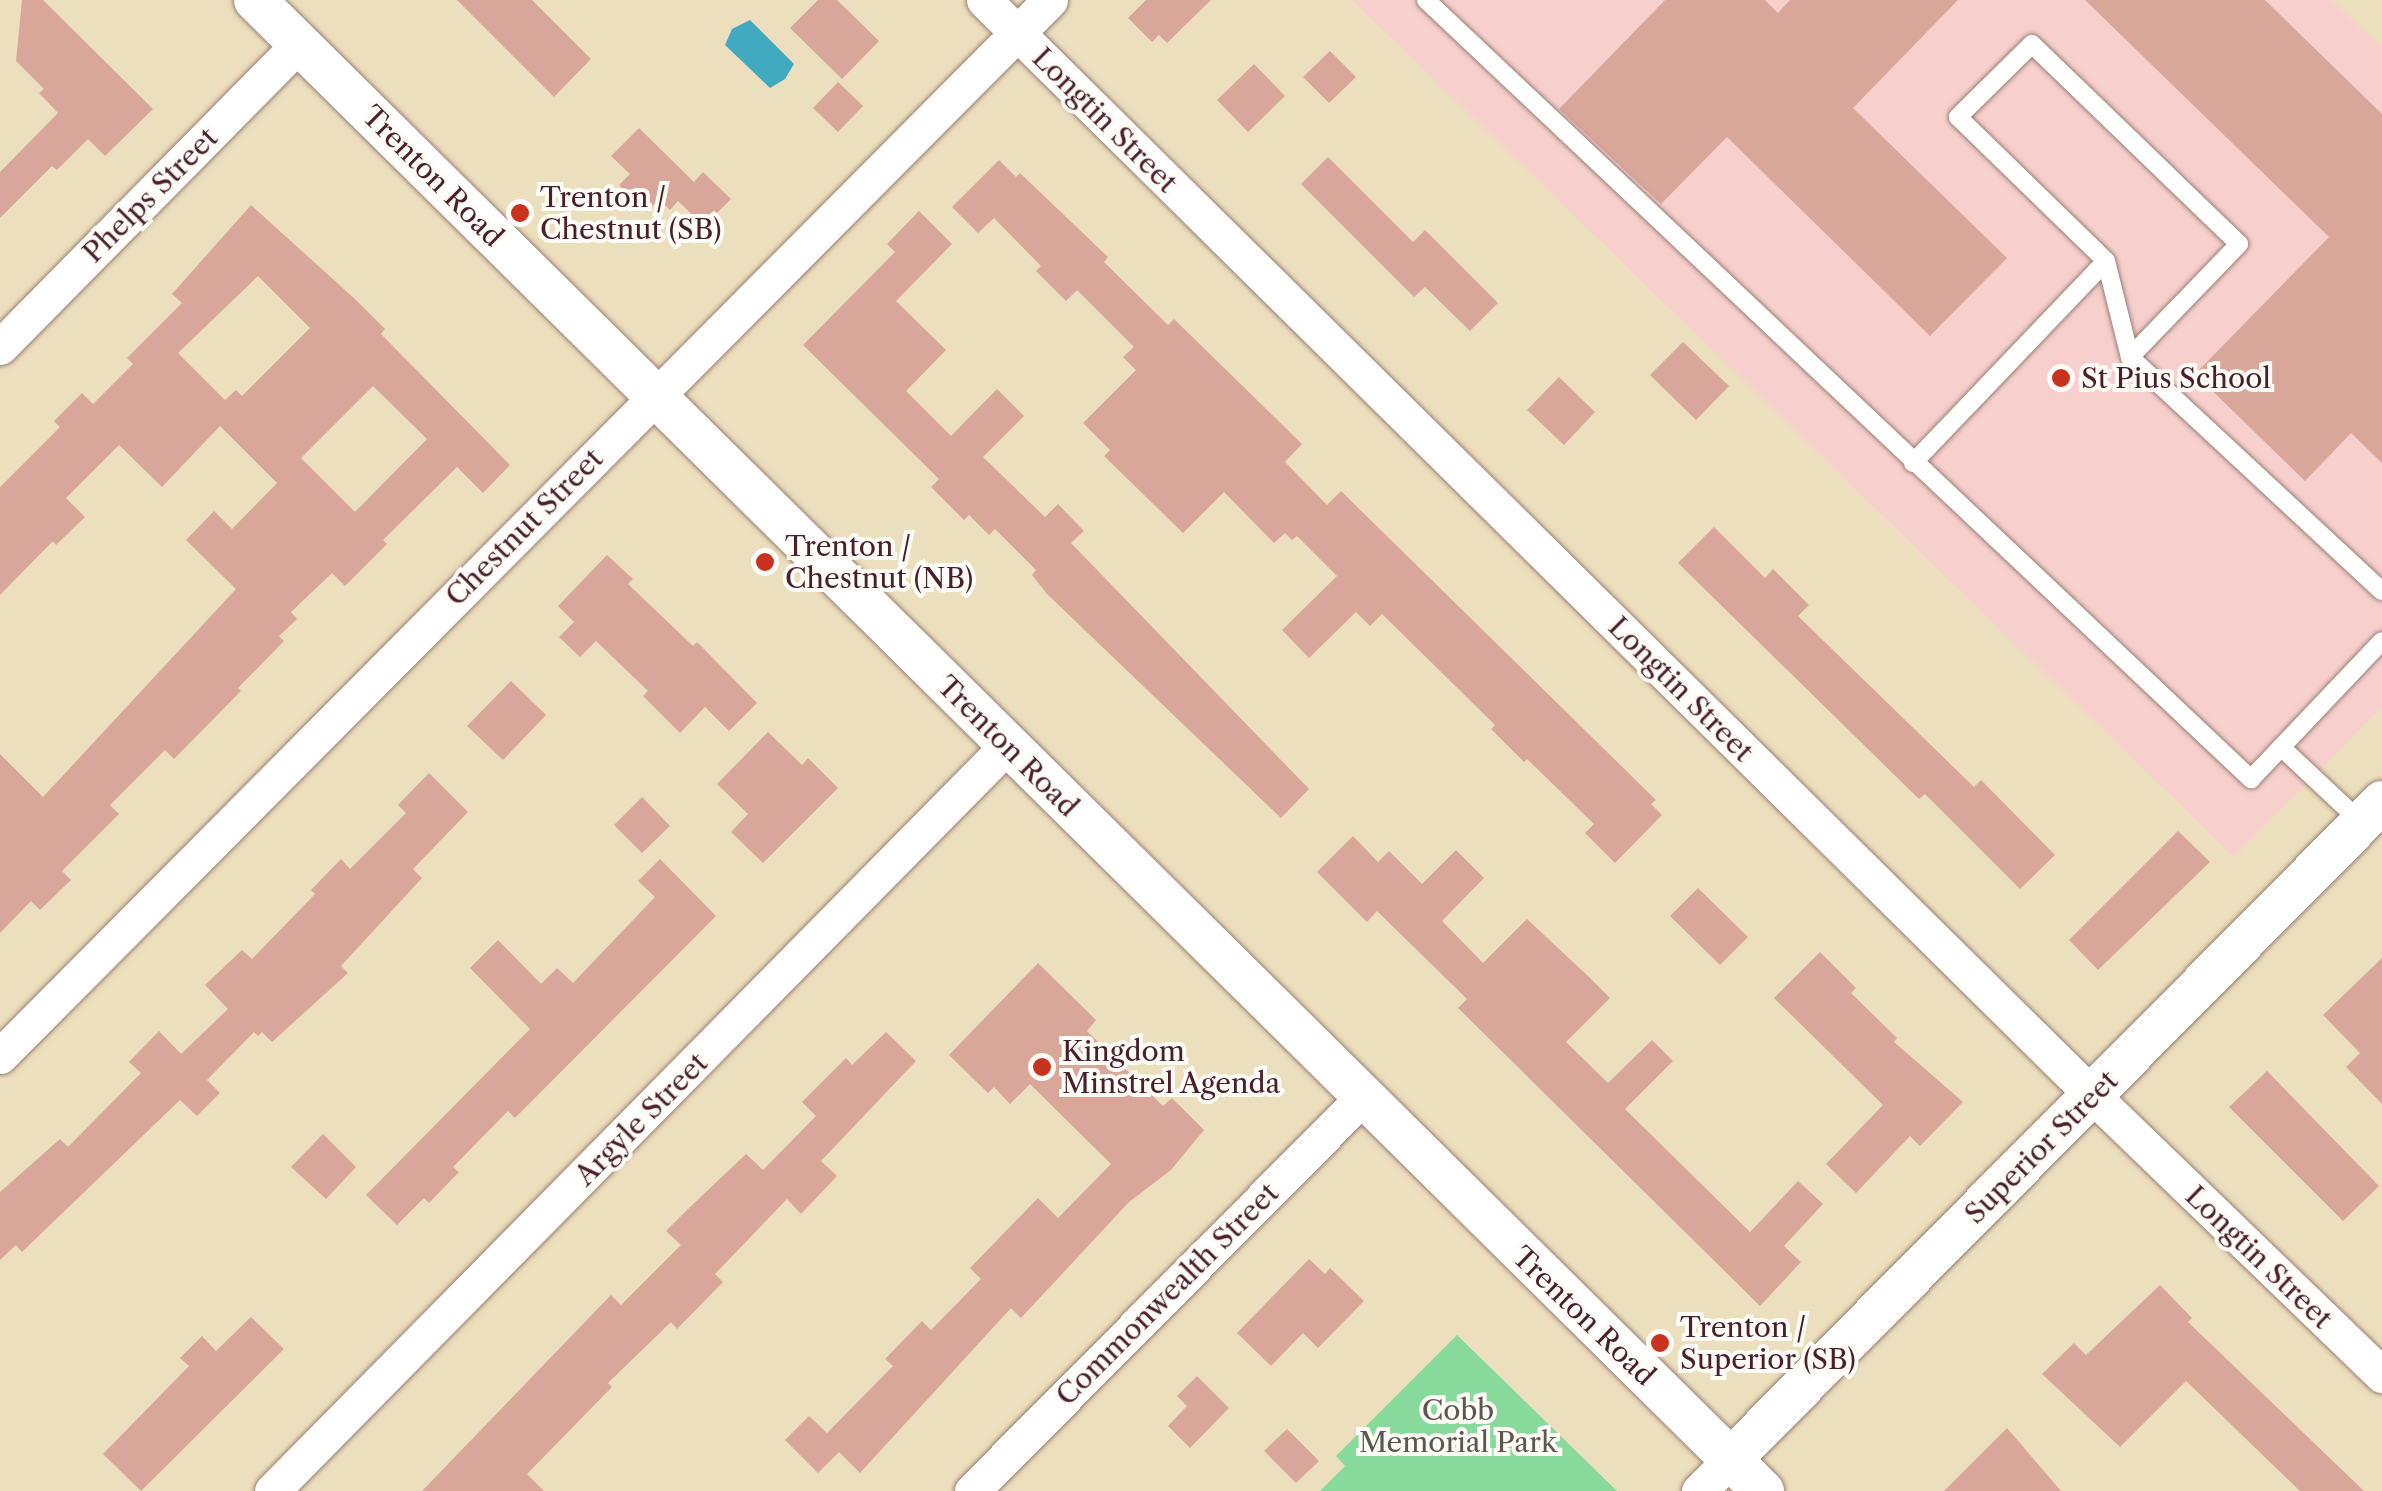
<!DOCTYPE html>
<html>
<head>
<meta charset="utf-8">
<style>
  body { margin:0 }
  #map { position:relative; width:2382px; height:1491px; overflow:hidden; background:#ecdfbd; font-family:"Libre Caslon Text",serif }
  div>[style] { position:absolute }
  .built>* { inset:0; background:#f7d0ce }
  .green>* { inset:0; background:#88da9c }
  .water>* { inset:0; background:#41aac0 }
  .building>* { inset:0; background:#d8a79a }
  .roads { filter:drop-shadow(0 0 2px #9b7f74) drop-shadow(0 0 2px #9b7f74) }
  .service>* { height:18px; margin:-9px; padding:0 9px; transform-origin:9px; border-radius:9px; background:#fff }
  .minor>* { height:35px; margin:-17.5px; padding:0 17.5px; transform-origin:17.5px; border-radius:17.5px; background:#fff }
  .tertiary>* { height:42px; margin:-21px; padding:0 21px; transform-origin:21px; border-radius:21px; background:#fff }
  .dots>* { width:28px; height:28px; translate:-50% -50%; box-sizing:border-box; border:5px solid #fdfcf7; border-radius:50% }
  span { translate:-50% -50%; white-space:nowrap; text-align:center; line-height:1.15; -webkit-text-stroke:8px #fdfcf7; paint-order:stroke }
  .street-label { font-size:28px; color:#4a1f2b }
  .poi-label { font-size:28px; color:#4a1f2b }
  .left { translate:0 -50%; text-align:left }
  .park-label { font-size:28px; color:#5d574d }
</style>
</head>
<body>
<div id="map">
  <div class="built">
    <div style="clip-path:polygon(1352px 0,2332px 0,2382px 48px,2382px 707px,2234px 857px)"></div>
  </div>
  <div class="green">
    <div style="clip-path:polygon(1457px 1335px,1617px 1491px,1320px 1491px,1345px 1466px,1336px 1456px)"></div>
  </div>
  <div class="water">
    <div style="clip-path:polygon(750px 20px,794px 64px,785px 79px,770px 88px,725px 45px,732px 29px)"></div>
  </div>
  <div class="building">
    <div style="clip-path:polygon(22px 0,43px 0,153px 109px,105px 156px,88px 139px,57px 170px,52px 166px,0 218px,0 172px,58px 113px,39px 93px,44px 89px,16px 61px)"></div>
    <div style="clip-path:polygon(457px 0,532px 0,591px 59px,554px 97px)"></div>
    <div style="clip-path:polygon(818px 0,837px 0,879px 41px,842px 79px,790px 28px)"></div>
    <div style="clip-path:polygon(1146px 0,1211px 0,1167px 43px,1159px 35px,1152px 42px,1128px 18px)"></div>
    <div style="clip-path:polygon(1665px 0,1765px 0,1778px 13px,1790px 0,1958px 0,1853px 108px,2007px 258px,1930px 336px,1727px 137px,1661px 204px,1559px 109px)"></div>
    <div style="clip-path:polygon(2085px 0,2265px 0,2382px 114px,2382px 463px,2351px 433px,2305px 481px,2195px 374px,2329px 237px)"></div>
    <div style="clip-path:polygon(1330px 51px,1356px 77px,1329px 103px,1303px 77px)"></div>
    <div style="clip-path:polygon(1254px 64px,1285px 96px,1248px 132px,1217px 100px)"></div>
    <div style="clip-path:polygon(838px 82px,863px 106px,838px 132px,813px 108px)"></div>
    <div style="clip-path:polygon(639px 128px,694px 182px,703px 172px,731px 199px,704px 226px,678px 201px,670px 210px,659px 199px,647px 212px,619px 185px,630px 174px,611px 156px)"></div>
    <div style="clip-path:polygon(1328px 157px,1413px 242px,1425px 230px,1498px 303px,1470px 331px,1425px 287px,1414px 297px,1301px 184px)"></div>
    <div style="clip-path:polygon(999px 160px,1016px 177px,1020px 173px,1108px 257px,1104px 262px,1168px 325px,1174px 319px,1302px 444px,1285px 462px,1327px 505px,1341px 491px,1656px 800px,1651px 804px,1662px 815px,1615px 863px,1585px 833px,1594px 824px,1527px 759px,1524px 762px,1491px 729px,1495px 725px,1382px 614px,1370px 626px,1356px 612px,1309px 658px,1282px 630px,1337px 576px,1297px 536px,1292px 540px,1285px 533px,1274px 543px,1224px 492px,1183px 533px,1104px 456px,1110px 450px,1083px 423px,1136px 370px,1123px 357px,1134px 347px,1077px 290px,1066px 301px,1036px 271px,1041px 266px,994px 218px,978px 233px,952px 207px)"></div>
    <div style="clip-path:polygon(evenodd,251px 205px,356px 300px,385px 329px,381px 334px,510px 465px,483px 493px,457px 467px,383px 540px,387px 544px,345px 586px,332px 573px,291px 612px,297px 619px,279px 636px,284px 641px,238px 688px,241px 691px,174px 759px,165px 750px,110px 805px,119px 814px,62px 871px,71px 880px,40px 910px,31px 901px,0 933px,0 754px,43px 797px,236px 589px,186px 540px,214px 511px,232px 529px,277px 483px,220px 426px,162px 487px,119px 445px,66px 498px,85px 517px,56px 545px,53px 541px,0 595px,0 487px,60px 427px,54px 421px,82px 393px,93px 404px,133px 364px,127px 358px,182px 303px,172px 294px,251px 205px,258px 276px,310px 328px,242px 396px,236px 390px,225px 400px,178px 353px,258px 276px,251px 205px,373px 386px,427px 439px,355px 512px,301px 458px,373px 386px)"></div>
    <div style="clip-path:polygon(919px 211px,952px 244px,896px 301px,946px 350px,906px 391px,951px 436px,997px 389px,1024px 416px,983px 457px,1045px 517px,1058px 504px,1084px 531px,1071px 543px,1309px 789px,1281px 818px,1047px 594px,1032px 575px,1036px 570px,995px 529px,989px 535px,969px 515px,964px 520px,931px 487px,939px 479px,803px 345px,895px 252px,887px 244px)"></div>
    <div style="clip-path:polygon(1683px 342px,1729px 386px,1696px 420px,1650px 375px)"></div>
    <div style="clip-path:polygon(1559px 377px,1595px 412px,1564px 445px,1527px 410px)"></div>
    <div style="clip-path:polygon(1714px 527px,1765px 578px,1773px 569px,1809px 605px,1798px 616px,1974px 787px,1981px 780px,2055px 855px,2020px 889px,1925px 794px,1919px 799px,1678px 563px)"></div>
    <div style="clip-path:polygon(607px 555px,633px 579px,628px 584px,693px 646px,697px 642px,757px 703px,729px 731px,705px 707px,680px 733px,643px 696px,648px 691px,596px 641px,580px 657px,559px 637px,574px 622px,558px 606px)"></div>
    <div style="clip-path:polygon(511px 681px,546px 715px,503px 760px,467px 726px)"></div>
    <div style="clip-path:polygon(768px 732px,802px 765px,808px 758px,838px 788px,763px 863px,731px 832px,748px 814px,717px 784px)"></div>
    <div style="clip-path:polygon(429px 773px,468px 812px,413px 869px,422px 878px,341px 966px,348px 973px,272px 1042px,262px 1032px,258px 1036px,254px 1032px,207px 1080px,220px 1093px,197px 1116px,180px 1100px,22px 1252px,16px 1245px,0 1260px,0 1192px,60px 1139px,68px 1147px,141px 1073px,129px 1062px,159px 1031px,181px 1054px,228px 1009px,205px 985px,242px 950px,252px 959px,315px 894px,311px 890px,341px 859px,350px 869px,406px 813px,398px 805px)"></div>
    <div style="clip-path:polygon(642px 797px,670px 826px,642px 853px,614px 825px)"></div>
    <div style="clip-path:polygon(2178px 831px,2210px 862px,2098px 970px,2069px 940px)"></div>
    <div style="clip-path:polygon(1353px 836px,1378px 862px,1389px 851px,1422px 884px,1456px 850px,1484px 878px,1442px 921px,1483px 963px,1527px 919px,1589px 977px,1610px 998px,1566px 1042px,1608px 1083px,1652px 1040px,1673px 1061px,1625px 1109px,1750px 1232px,1798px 1181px,1823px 1204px,1784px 1246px,1801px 1262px,1760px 1306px,1458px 1008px,1467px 999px,1377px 911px,1367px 922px,1317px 872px)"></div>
    <div style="clip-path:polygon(660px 859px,716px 916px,515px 1118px,508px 1111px,453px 1167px,459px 1172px,429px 1203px,424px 1198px,397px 1225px,366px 1195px,530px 1029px,470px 968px,498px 940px,541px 984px,557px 968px,573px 983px,655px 897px,638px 881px)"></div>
    <div style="clip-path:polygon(1698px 888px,1748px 937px,1720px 965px,1670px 916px)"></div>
    <div style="clip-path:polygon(1820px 952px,1856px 988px,1851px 993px,1897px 1038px,1894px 1042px,1963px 1102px,1920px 1146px,1910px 1136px,1856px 1193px,1826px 1164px,1883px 1105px,1774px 998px)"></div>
    <div style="clip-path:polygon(2382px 958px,2382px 1104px,2346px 1067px,2360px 1053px,2323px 1015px)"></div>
    <div style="clip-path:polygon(1038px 963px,1096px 1020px,1087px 1031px,1163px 1106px,1172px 1098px,1204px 1130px,1171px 1170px,1129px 1202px,1021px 1318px,1011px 1308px,860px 1473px,839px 1452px,818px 1473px,785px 1440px,809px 1416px,827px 1433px,893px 1366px,885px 1359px,922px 1321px,931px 1330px,981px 1279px,970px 1268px,1038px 1198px,1058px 1218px,1111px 1164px,1030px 1084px,1010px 1104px,994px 1087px,988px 1093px,949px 1055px)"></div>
    <div style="clip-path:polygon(886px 1032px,916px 1061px,821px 1161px,837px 1176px,801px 1214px,787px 1199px,715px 1274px,723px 1282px,677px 1329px,671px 1322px,608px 1383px,612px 1387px,527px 1474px,544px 1491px,422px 1491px,611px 1295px,621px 1305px,681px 1245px,666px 1231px,688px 1209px,746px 1154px,763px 1170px,816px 1116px,802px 1102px,846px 1058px,852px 1065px)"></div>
    <div style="clip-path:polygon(2267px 1071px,2379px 1186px,2343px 1221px,2229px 1107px)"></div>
    <div style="clip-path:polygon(323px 1134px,356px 1167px,326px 1199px,291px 1167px)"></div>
    <div style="clip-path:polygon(1309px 1259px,1325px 1274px,1330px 1268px,1364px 1301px,1318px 1348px,1303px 1333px,1271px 1366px,1237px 1333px)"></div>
    <div style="clip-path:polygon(2160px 1285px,2192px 1318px,2188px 1322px,2364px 1491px,2300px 1491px,2186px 1381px,2120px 1447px,2042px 1374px,2074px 1343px,2086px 1355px)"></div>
    <div style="clip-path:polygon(251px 1317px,284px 1349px,141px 1491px,103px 1454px,189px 1366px,180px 1358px,202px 1336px,216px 1351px)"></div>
    <div style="clip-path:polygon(1197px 1376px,1229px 1408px,1190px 1448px,1168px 1426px,1187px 1406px,1177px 1396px)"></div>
    <div style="clip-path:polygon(2007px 1428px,2061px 1491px,1944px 1491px)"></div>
    <div style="clip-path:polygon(1287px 1429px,1319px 1461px,1296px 1483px,1264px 1451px)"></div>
  </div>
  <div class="roads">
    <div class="service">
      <div style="left:1426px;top:0;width:1135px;rotate:43.36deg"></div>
      <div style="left:2251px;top:779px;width:190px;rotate:-46.5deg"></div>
      <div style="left:2130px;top:357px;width:157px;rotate:-46deg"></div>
      <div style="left:2239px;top:244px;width:288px;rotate:-136deg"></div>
      <div style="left:2032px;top:44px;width:104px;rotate:135.4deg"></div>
      <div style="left:1958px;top:117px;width:206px;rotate:44.2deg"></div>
      <div style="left:2106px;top:261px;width:99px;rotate:76deg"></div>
      <div style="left:2130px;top:357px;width:344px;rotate:42.9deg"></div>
      <div style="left:1913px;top:463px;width:279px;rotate:-46.3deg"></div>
      <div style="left:2281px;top:747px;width:110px;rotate:43.2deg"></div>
    </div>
    <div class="minor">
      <div style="left:984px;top:0;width:1559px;rotate:44.66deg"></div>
      <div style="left:2093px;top:1096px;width:402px;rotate:44deg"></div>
      <div style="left:0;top:347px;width:426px;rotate:-45.4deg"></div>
      <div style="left:0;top:1056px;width:1489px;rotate:-45.16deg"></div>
      <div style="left:272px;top:1491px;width:1047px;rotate:-45.39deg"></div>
      <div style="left:972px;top:1491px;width:554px;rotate:-45.22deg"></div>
      <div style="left:1699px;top:1491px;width:45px;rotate:-45deg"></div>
    </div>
    <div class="tertiary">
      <div style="left:255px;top:0;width:2121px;rotate:44.68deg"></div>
      <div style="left:1731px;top:1459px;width:925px;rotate:-45.26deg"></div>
    </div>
  </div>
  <div class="dots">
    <div style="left:520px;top:213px;background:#c8321e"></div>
    <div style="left:2061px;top:378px;background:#c8321e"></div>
    <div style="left:765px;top:562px;background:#c8321e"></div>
    <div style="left:1042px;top:1067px;background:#c8321e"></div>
    <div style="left:1660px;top:1343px;background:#c8321e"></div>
  </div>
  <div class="street-label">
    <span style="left:1105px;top:120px;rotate:45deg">Longtin Street</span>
    <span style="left:433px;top:176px;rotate:45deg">Trenton Road</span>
    <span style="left:150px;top:195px;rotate:-45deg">Phelps Street</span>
    <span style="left:524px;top:527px;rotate:-45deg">Chestnut Street</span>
    <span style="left:1681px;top:689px;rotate:45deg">Longtin Street</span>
    <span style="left:1008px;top:746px;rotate:45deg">Trenton Road</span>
    <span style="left:641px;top:1119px;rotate:-45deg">Argyle Street</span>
    <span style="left:2041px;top:1147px;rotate:-45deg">Superior Street</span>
    <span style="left:2259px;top:1257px;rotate:44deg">Longtin Street</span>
    <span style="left:1167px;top:1294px;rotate:-45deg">Commonwealth Street</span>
    <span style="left:1584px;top:1316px;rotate:44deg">Trenton Road</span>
  </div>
  <div class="poi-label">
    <span class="left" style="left:540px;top:213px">Trenton /<br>Chestnut (SB)</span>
    <span class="left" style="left:2081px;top:378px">St Pius School</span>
    <span class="left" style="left:785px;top:562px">Trenton /<br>Chestnut (NB)</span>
    <span class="left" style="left:1062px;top:1067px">Kingdom<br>Minstrel Agenda</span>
    <span class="left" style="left:1680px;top:1343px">Trenton /<br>Superior (SB)</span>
  </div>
  <div class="park-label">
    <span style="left:1458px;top:1426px">Cobb<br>Memorial Park</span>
  </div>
</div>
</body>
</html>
